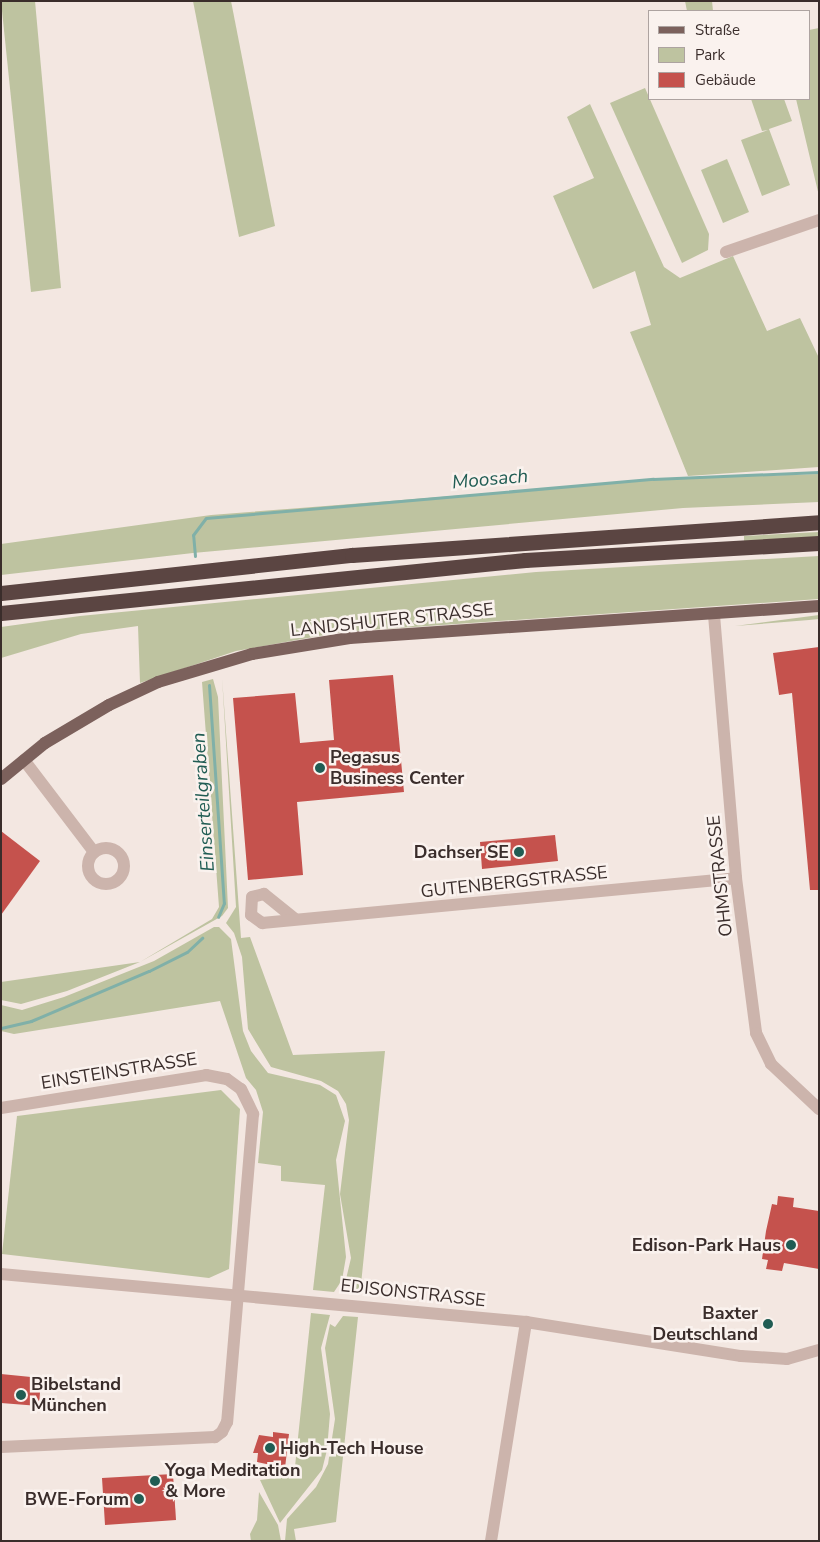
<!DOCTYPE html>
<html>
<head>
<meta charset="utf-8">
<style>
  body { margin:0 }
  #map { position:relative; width:820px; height:1542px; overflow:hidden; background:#f3e7e1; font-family:"Nunito Sans",sans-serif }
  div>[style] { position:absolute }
  .green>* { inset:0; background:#bec3a0 }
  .stream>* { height:3px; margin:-1.5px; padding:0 1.5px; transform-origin:1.5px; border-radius:1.5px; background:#80b0a8 }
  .building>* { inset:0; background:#c5524d }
  .minor>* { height:12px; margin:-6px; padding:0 6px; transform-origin:6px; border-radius:6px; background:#ccb4ac }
  .minor>.ring { margin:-6px; padding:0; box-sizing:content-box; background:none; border:12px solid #ccb4ac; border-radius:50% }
  .major>* { height:12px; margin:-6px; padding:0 6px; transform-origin:6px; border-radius:6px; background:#7c615c }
  .highway>* { height:15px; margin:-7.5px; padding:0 7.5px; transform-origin:7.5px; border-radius:7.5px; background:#5b4542 }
  .dots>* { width:14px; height:14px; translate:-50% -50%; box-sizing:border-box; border:2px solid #faf2ee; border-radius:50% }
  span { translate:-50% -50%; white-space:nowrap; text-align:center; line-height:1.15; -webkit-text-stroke:5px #faf2ee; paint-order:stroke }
  .street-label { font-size:18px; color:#3a2d2b }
  .poi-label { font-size:18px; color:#3a2d2b; font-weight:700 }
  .left { translate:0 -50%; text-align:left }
  .right { translate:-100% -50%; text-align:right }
  .water-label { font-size:19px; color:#205c53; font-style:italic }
  .frame { position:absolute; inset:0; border:2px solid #3a2d2b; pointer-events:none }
  .legend { position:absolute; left:648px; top:10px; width:162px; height:90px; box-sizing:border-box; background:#faf2ee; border:1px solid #ada3a0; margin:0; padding:6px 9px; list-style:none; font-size:15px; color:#3a2d2b }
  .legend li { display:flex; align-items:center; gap:10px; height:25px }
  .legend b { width:25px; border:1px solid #ada3a0 }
</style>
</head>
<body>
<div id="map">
  <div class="green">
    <div style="clip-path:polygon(1px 1px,35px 1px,61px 288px,31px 292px)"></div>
    <div style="clip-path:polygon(193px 1px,231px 1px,275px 226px,239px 237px)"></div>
    <div style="clip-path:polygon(685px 1px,712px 1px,713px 11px,687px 11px)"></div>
    <div style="clip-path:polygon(819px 28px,819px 196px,796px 99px,809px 99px,809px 30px)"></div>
    <div style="clip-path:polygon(645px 88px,709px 234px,708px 250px,682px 263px,610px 103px)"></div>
    <div style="clip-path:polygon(751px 99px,784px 99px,792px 121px,769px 129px,790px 185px,762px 196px,741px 140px,768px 130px,762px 131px)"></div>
    <div style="clip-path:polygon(590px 104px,664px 267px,680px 278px,733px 256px,767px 331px,800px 318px,819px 358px,819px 467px,688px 476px,630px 332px,651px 325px,635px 271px,593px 289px,553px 196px,594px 178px,567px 117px)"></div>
    <div style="clip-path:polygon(727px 159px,749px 212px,723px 223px,701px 170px)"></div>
    <div style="clip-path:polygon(819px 474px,819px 502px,683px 508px,193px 553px,1px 575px,1px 544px,211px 515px,680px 478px)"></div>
    <div style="clip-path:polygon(819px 532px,819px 538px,744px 542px,744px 536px)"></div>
    <div style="clip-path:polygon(819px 556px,819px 599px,341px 632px,236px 651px,140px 683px,138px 626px,81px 634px,1px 658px,1px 627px,80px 616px,536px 572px)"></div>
    <div style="clip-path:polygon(819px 615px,819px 619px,809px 620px,735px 626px)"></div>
    <div style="clip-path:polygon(222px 677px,241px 938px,250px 937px,293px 1055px,385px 1051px,360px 1294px,343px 1292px,351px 1258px,340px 1194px,349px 1120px,346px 1104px,338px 1091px,321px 1081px,271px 1067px,248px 1029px,242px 957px,234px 933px,226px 923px,236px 907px)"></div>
    <div style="clip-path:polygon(213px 679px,218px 697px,228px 908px,222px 916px,140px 962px,67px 991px,21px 1004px,1px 1000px,1px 982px,140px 962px,212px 919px,219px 907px,202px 682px)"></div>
    <div style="clip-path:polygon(214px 927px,219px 927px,231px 939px,243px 1031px,251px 1051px,268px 1073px,320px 1085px,336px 1095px,345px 1121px,336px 1160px,346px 1257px,342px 1280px,334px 1292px,313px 1290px,325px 1185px,281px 1181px,281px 1166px,258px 1163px,263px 1112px,256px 1090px,246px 1078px,220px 1001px,14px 1034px,1px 1031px,1px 1005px,22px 1010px,64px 997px,154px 961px)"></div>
    <div style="clip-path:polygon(221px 1090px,240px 1109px,229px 1269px,209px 1278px,2px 1254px,17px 1116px)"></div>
    <div style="clip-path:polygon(311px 1313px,330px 1315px,321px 1348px,330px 1414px,327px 1450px,322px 1470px,280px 1523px,260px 1480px,294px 1476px)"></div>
    <div style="clip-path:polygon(343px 1316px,358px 1317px,336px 1522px,294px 1529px,296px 1541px,285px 1541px,287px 1519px,316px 1487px,328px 1464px,335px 1419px,325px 1348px,330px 1324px,335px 1327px)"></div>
    <div style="clip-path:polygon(259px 1492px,278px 1525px,281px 1541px,251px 1541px,250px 1534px,257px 1520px)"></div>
  </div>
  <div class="stream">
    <div style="left:195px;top:556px;width:21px;rotate:-95deg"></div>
    <div style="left:193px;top:535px;width:21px;rotate:-53deg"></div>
    <div style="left:206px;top:518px;width:449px;rotate:-5deg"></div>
    <div style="left:653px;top:479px;width:166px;rotate:-2.4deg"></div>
    <div style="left:209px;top:685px;width:219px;rotate:86.1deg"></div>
    <div style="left:224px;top:903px;width:15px;rotate:113deg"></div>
    <div style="left:1px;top:1028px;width:31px;rotate:-13deg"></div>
    <div style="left:31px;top:1021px;width:128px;rotate:-23deg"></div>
    <div style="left:149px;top:971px;width:42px;rotate:-26.6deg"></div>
    <div style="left:187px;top:952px;width:21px;rotate:-43deg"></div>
  </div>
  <div class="building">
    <div style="clip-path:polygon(819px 647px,819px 890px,810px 890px,792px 693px,779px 695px,773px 653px)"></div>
    <div style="clip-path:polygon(393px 675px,404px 792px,297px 802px,303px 875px,248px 880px,233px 698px,295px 693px,300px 743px,334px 740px,329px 680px)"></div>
    <div style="clip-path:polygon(1px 831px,40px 861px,1px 915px)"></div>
    <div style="clip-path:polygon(555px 835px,558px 861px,482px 869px,480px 842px)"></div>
    <div style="clip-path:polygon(778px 1196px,794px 1198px,793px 1207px,819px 1211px,819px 1269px,784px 1263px,782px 1271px,766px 1269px,768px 1260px,762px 1259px,766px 1231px,772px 1204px,777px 1205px)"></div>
    <div style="clip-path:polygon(1px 1374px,41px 1378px,39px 1406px,1px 1403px)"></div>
    <div style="clip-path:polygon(273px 1432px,289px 1434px,285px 1468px,257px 1462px,258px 1453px,253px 1453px,259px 1435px,273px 1437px)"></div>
    <div style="clip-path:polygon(173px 1474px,176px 1520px,105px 1525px,102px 1478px)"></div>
  </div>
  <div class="minor">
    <div style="left:726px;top:252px;width:98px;rotate:-19deg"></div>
    <div style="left:714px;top:615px;width:264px;rotate:85.2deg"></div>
    <div style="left:736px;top:878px;width:156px;rotate:82.6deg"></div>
    <div style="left:756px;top:1033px;width:34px;rotate:64deg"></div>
    <div style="left:771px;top:1064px;width:66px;rotate:43.2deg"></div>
    <div style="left:24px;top:760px;width:116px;rotate:52.7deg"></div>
    <div class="ring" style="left:88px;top:848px;width:24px;height:24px"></div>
    <div style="left:295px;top:919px;width:40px;rotate:-141deg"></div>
    <div style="left:264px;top:894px;width:12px;rotate:166deg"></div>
    <div style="left:252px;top:897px;width:18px;rotate:93deg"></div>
    <div style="left:251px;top:915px;width:14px;rotate:36deg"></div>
    <div style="left:262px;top:923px;width:476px;rotate:-5.4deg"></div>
    <div style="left:1px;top:1108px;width:208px;rotate:-9.1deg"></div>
    <div style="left:206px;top:1075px;width:21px;rotate:11deg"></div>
    <div style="left:227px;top:1079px;width:17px;rotate:36deg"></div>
    <div style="left:241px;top:1089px;width:28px;rotate:64deg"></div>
    <div style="left:253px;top:1114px;width:309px;rotate:94.8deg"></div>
    <div style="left:227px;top:1422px;width:11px;rotate:117deg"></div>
    <div style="left:222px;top:1432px;width:9px;rotate:144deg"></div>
    <div style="left:215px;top:1437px;width:214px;rotate:177.3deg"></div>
    <div style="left:1px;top:1274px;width:527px;rotate:5.22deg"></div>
    <div style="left:526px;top:1322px;width:218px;rotate:9deg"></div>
    <div style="left:741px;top:1356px;width:46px;rotate:3.7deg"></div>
    <div style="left:787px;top:1359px;width:33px;rotate:-16deg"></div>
    <div style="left:491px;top:1541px;width:222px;rotate:-80.9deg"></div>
  </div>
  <div class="major">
    <div style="left:1px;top:779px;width:57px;rotate:-39.3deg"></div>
    <div style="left:45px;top:743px;width:74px;rotate:-30.7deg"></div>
    <div style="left:109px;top:705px;width:54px;rotate:-25.1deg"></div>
    <div style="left:158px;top:682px;width:98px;rotate:-16.6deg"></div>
    <div style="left:252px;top:654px;width:99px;rotate:-9.3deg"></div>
    <div style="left:350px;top:638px;width:470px;rotate:-3.9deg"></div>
  </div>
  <div class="highway">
    <div style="left:1px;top:593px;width:353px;rotate:-6.2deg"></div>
    <div style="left:352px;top:555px;width:468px;rotate:-4deg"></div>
    <div style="left:1px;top:613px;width:527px;rotate:-5.78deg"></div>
    <div style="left:525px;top:560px;width:294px;rotate:-3.3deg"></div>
  </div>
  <div class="dots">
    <div style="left:320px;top:768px;background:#205c53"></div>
    <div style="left:519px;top:852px;background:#205c53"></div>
    <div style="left:791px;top:1245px;background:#205c53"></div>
    <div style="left:768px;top:1324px;background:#205c53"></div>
    <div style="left:21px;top:1395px;background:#205c53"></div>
    <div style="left:270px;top:1448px;background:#205c53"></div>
    <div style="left:155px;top:1481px;background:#205c53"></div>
    <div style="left:139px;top:1499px;background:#205c53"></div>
  </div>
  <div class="street-label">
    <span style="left:392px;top:620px;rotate:-6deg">LANDSHUTER STRASSE</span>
    <span style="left:720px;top:876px;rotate:-96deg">OHMSTRASSE</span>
    <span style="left:514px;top:882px;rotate:-6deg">GUTENBERGSTRASSE</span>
    <span style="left:119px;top:1071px;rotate:-9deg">EINSTEINSTRASSE</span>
    <span style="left:413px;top:1293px;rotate:6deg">EDISONSTRASSE</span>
  </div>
  <div class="poi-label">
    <span class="left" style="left:330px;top:768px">Pegasus<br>Business Center</span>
    <span class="right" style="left:509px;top:852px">Dachser SE</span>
    <span class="right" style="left:781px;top:1245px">Edison-Park Haus</span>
    <span class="right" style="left:758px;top:1324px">Baxter<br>Deutschland</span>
    <span class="left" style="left:31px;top:1395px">Bibelstand<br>München</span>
    <span class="left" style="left:280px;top:1448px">High-Tech House</span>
    <span class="left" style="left:165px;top:1481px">Yoga Meditation<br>&amp; More</span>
    <span class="right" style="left:129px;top:1499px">BWE-Forum</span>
  </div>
  <div class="water-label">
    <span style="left:490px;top:480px;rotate:-5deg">Moosach</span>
    <span style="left:204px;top:802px;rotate:-94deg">Einserteilgraben</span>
  </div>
  <div class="frame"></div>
  <ul class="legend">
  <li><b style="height:6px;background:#7c615c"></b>Straße</li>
  <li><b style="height:14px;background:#bec3a0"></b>Park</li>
  <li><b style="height:14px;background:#c5524d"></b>Gebäude</li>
  </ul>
</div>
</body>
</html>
